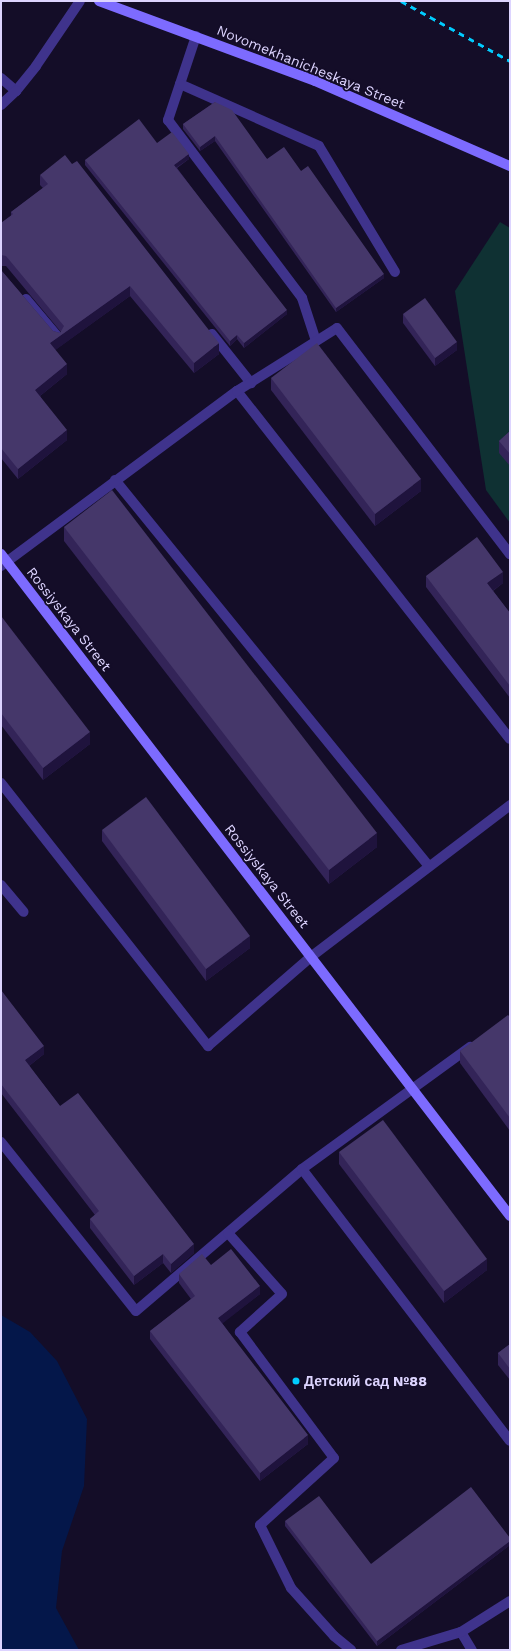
<!DOCTYPE html>
<html>
<head>
<meta charset="utf-8">
<style>
  body { margin:0 }
  #map { position:relative; width:511px; height:1651px; overflow:hidden; background:#140d28; font-family:"Work Sans",sans-serif }
  div>[style] { position:absolute }
  .green>* { inset:0; background:#0f3133 }
  .water>* { inset:0; background:#04174a }
  .service>* { height:10px; margin:-5px; padding:0 5px; transform-origin:5px; border-radius:5px; background:#3f338c }
  .secondary>* { height:10px; margin:-5px; padding:0 5px; transform-origin:5px; border-radius:5px; background:#7d6bff }
  .rail>* { height:3px; margin-top:-1.5px; transform-origin:0; background:repeating-linear-gradient(90deg,#0cf 0 6px,transparent 0 11px) }
  .wall>* { inset:0; background:#332458 }
  .shaded-wall>* { inset:0; background:#1f133d }
  .building>* { inset:0; background:#45376a }
  .dots>* { width:11px; height:11px; translate:-50% -50%; box-sizing:border-box; border:2px solid #140d28; border-radius:50% }
  span { translate:-50% -50%; white-space:nowrap; text-align:center; line-height:1.15; -webkit-text-stroke:3.5px #140d28; paint-order:stroke }
  .street-label { font-size:14px; color:#ddd4ff }
  .poi-label { font-size:14px; color:#ddd4ff; font-weight:700 }
  .left { translate:0 -50%; text-align:left }
  .frame { position:absolute; inset:0; border:2px solid #ddd4ff; pointer-events:none }
</style>
</head>
<body>
<div id="map">
  <div class="green">
    <div style="clip-path:polygon(500px 222px,510px 228px,510px 523px,486px 490px,455px 291px)"></div>
  </div>
  <div class="water">
    <div style="clip-path:polygon(1px 1315px,30px 1332px,57px 1361px,87px 1419px,84px 1486px,62px 1551px,56px 1608px,79px 1650px,1px 1650px)"></div>
  </div>
  <div class="service">
    <div style="left:196px;top:36px;width:89px;rotate:108.4deg"></div>
    <div style="left:168px;top:120px;width:223px;rotate:53deg"></div>
    <div style="left:302px;top:298px;width:45px;rotate:72deg"></div>
    <div style="left:1px;top:78px;width:20px;rotate:41deg"></div>
    <div style="left:16px;top:91px;width:32px;rotate:-51deg"></div>
    <div style="left:36px;top:66px;width:78px;rotate:-55.9deg"></div>
    <div style="left:180px;top:84px;width:152px;rotate:24deg"></div>
    <div style="left:319px;top:146px;width:147px;rotate:58.9deg"></div>
    <div style="left:1px;top:105px;width:21px;rotate:-43deg"></div>
    <div style="left:26px;top:299px;width:50px;rotate:49.9deg"></div>
    <div style="left:212px;top:334px;width:63px;rotate:51.5deg"></div>
    <div style="left:237px;top:391px;width:442px;rotate:51.9deg"></div>
    <div style="left:115px;top:480px;width:498px;rotate:50.9deg"></div>
    <div style="left:1px;top:566px;width:294px;rotate:-36.6deg"></div>
    <div style="left:237px;top:391px;width:118px;rotate:-32.2deg"></div>
    <div style="left:337px;top:328px;width:285px;rotate:52.6deg"></div>
    <div style="left:1px;top:783px;width:335px;rotate:51.8deg"></div>
    <div style="left:208px;top:1046px;width:138px;rotate:-40.9deg"></div>
    <div style="left:312px;top:956px;width:249px;rotate:-37.3deg"></div>
    <div style="left:1px;top:885px;width:35px;rotate:50deg"></div>
    <div style="left:1px;top:1142px;width:216px;rotate:51.4deg"></div>
    <div style="left:136px;top:1311px;width:218px;rotate:-40.5deg"></div>
    <div style="left:302px;top:1169px;width:208px;rotate:-36deg"></div>
    <div style="left:302px;top:1169px;width:342px;rotate:52.6deg"></div>
    <div style="left:228px;top:1233px;width:81px;rotate:48.5deg"></div>
    <div style="left:282px;top:1294px;width:57px;rotate:137.9deg"></div>
    <div style="left:240px;top:1332px;width:157px;rotate:53.3deg"></div>
    <div style="left:334px;top:1458px;width:100px;rotate:137.8deg"></div>
    <div style="left:260px;top:1525px;width:70px;rotate:63.8deg"></div>
    <div style="left:291px;top:1588px;width:64px;rotate:48.1deg"></div>
    <div style="left:334px;top:1636px;width:22px;rotate:39deg"></div>
    <div style="left:461px;top:1632px;width:21px;rotate:59deg"></div>
    <div style="left:401px;top:1650px;width:63px;rotate:-16.7deg"></div>
    <div style="left:461px;top:1632px;width:58px;rotate:-32.3deg"></div>
  </div>
  <div class="secondary">
    <div style="left:99px;top:1px;width:230px;rotate:20.3deg"></div>
    <div style="left:315px;top:81px;width:213px;rotate:23.6deg"></div>
    <div style="left:1px;top:554px;width:835px;rotate:52.44deg"></div>
  </div>
  <div class="rail">
    <div style="left:401px;top:1px;width:124px;rotate:28.8deg"></div>
  </div>
  <div class="wall">
    <div style="clip-path:polygon(215px 102px,267px 159px,301px 171px,384px 278px,336px 312px,215px 141px,200px 151px,183px 129px,183px 124px)"></div>
    <div style="clip-path:polygon(157px 143px,189px 159px,177px 168px,287px 314px,244px 348px,237px 339px,230px 346px,85px 165px,85px 160px)"></div>
    <div style="clip-path:polygon(40px 175px,219px 354px,194px 373px,130px 296px,55px 350px,67px 374px,40px 396px,67px 440px,18px 479px,1px 458px,1px 270px,53px 331px,60px 333px,61px 332px,6px 266px,1px 266px,1px 223px,11px 216px,11px 212px,43px 188px,40px 185px)"></div>
    <div style="clip-path:polygon(403px 314px,457px 350px,435px 366px,403px 323px)"></div>
    <div style="clip-path:polygon(271px 378px,421px 491px,375px 526px,271px 390px)"></div>
    <div style="clip-path:polygon(510px 431px,510px 466px,499px 453px,499px 441px)"></div>
    <div style="clip-path:polygon(64px 527px,377px 847px,329px 884px,64px 541px)"></div>
    <div style="clip-path:polygon(426px 576px,503px 583px,493px 591px,510px 613px,510px 698px,426px 587px)"></div>
    <div style="clip-path:polygon(1px 616px,90px 744px,43px 780px,1px 725px)"></div>
    <div style="clip-path:polygon(102px 830px,250px 948px,206px 981px,102px 841px)"></div>
    <div style="clip-path:polygon(1px 990px,44px 1054px,29px 1066px,60px 1106px,194px 1253px,171px 1273px,163px 1263px,134px 1285px,90px 1228px,90px 1219px,95px 1215px,1px 1093px)"></div>
    <div style="clip-path:polygon(510px 1017px,510px 1131px,460px 1063px,460px 1051px)"></div>
    <div style="clip-path:polygon(339px 1152px,487px 1270px,444px 1303px,339px 1164px)"></div>
    <div style="clip-path:polygon(211px 1265px,260px 1294px,222px 1323px,308px 1444px,260px 1481px,150px 1339px,150px 1331px,191px 1299px,179px 1283px,179px 1274px)"></div>
    <div style="clip-path:polygon(510px 1344px,510px 1380px,498px 1365px,498px 1353px)"></div>
    <div style="clip-path:polygon(285px 1521px,371px 1564px,510px 1538px,510px 1545px,377px 1646px,285px 1526px)"></div>
  </div>
  <div class="shaded-wall">
    <div style="clip-path:polygon(215px 136px,215px 141px,200px 151px,200px 147px)"></div>
    <div style="clip-path:polygon(189px 154px,189px 159px,174px 169px,174px 165px)"></div>
    <div style="clip-path:polygon(384px 274px,384px 278px,336px 312px,336px 308px)"></div>
    <div style="clip-path:polygon(130px 286px,130px 296px,50px 354px,50px 343px)"></div>
    <div style="clip-path:polygon(287px 310px,287px 314px,244px 348px,244px 343px)"></div>
    <div style="clip-path:polygon(237px 335px,237px 339px,230px 346px,230px 341px)"></div>
    <div style="clip-path:polygon(457px 342px,457px 350px,435px 366px,435px 358px)"></div>
    <div style="clip-path:polygon(219px 343px,219px 354px,194px 373px,194px 363px)"></div>
    <div style="clip-path:polygon(67px 364px,67px 374px,35px 400px,35px 390px)"></div>
    <div style="clip-path:polygon(67px 430px,67px 440px,18px 479px,18px 469px)"></div>
    <div style="clip-path:polygon(421px 479px,421px 491px,375px 526px,375px 514px)"></div>
    <div style="clip-path:polygon(503px 572px,503px 583px,487px 595px,487px 583px)"></div>
    <div style="clip-path:polygon(90px 732px,90px 744px,43px 780px,43px 768px)"></div>
    <div style="clip-path:polygon(377px 833px,377px 847px,329px 884px,329px 870px)"></div>
    <div style="clip-path:polygon(250px 936px,250px 948px,206px 981px,206px 969px)"></div>
    <div style="clip-path:polygon(44px 1046px,44px 1054px,25px 1069px,25px 1060px)"></div>
    <div style="clip-path:polygon(194px 1244px,194px 1253px,171px 1273px,171px 1264px)"></div>
    <div style="clip-path:polygon(163px 1254px,163px 1263px,134px 1285px,134px 1276px)"></div>
    <div style="clip-path:polygon(487px 1259px,487px 1270px,444px 1303px,444px 1291px)"></div>
    <div style="clip-path:polygon(260px 1286px,260px 1294px,218px 1327px,218px 1318px)"></div>
    <div style="clip-path:polygon(308px 1435px,308px 1444px,260px 1481px,260px 1473px)"></div>
    <div style="clip-path:polygon(510px 1541px,510px 1545px,377px 1646px,377px 1641px)"></div>
  </div>
  <div class="building">
    <div style="clip-path:polygon(215px 102px,232px 110px,267px 159px,284px 147px,301px 171px,308px 166px,384px 274px,336px 308px,215px 136px,200px 147px,183px 124px)"></div>
    <div style="clip-path:polygon(139px 119px,157px 143px,172px 132px,189px 154px,174px 165px,287px 310px,244px 343px,237px 335px,230px 341px,85px 160px)"></div>
    <div style="clip-path:polygon(65px 155px,72px 164px,77px 161px,219px 343px,194px 363px,130px 286px,50px 343px,67px 364px,35px 390px,67px 430px,18px 469px,1px 448px,1px 270px,53px 331px,60px 333px,64px 326px,6px 256px,1px 255px,1px 230px,2px 229px,1px 227px,1px 223px,13px 214px,11px 212px,48px 184px,40px 175px)"></div>
    <div style="clip-path:polygon(425px 298px,457px 342px,435px 358px,403px 314px)"></div>
    <div style="clip-path:polygon(317px 343px,421px 479px,375px 514px,271px 378px)"></div>
    <div style="clip-path:polygon(510px 431px,510px 454px,499px 441px)"></div>
    <div style="clip-path:polygon(112px 490px,377px 833px,329px 870px,64px 527px)"></div>
    <div style="clip-path:polygon(477px 537px,503px 572px,487px 583px,510px 613px,510px 686px,426px 576px)"></div>
    <div style="clip-path:polygon(1px 616px,90px 732px,43px 768px,1px 713px)"></div>
    <div style="clip-path:polygon(146px 797px,250px 936px,206px 969px,102px 830px)"></div>
    <div style="clip-path:polygon(1px 990px,44px 1046px,25px 1060px,60px 1106px,78px 1093px,194px 1244px,171px 1264px,163px 1254px,134px 1276px,90px 1219px,99px 1211px,1px 1084px)"></div>
    <div style="clip-path:polygon(508px 1015px,510px 1017px,510px 1118px,460px 1051px)"></div>
    <div style="clip-path:polygon(383px 1120px,487px 1259px,444px 1291px,339px 1152px)"></div>
    <div style="clip-path:polygon(231px 1249px,260px 1286px,218px 1318px,308px 1435px,260px 1473px,150px 1331px,195px 1296px,179px 1274px,202px 1254px,211px 1265px)"></div>
    <div style="clip-path:polygon(510px 1344px,510px 1369px,498px 1353px)"></div>
    <div style="clip-path:polygon(471px 1487px,510px 1538px,510px 1541px,377px 1641px,285px 1521px,319px 1496px,371px 1564px)"></div>
  </div>
  <div class="dots">
    <div style="left:296px;top:1381px;background:#0cf"></div>
  </div>
  <div class="street-label">
    <span style="left:311px;top:67px;rotate:22deg">Novomekhanicheskaya Street</span>
    <span style="left:69px;top:619px;rotate:52deg">Rossiyskaya Street</span>
    <span style="left:267px;top:876px;rotate:52deg">Rossiyskaya Street</span>
  </div>
  <div class="poi-label">
    <span class="left" style="left:304px;top:1381px">Детский сад №88</span>
  </div>
  <div class="frame"></div>
</div>
</body>
</html>
